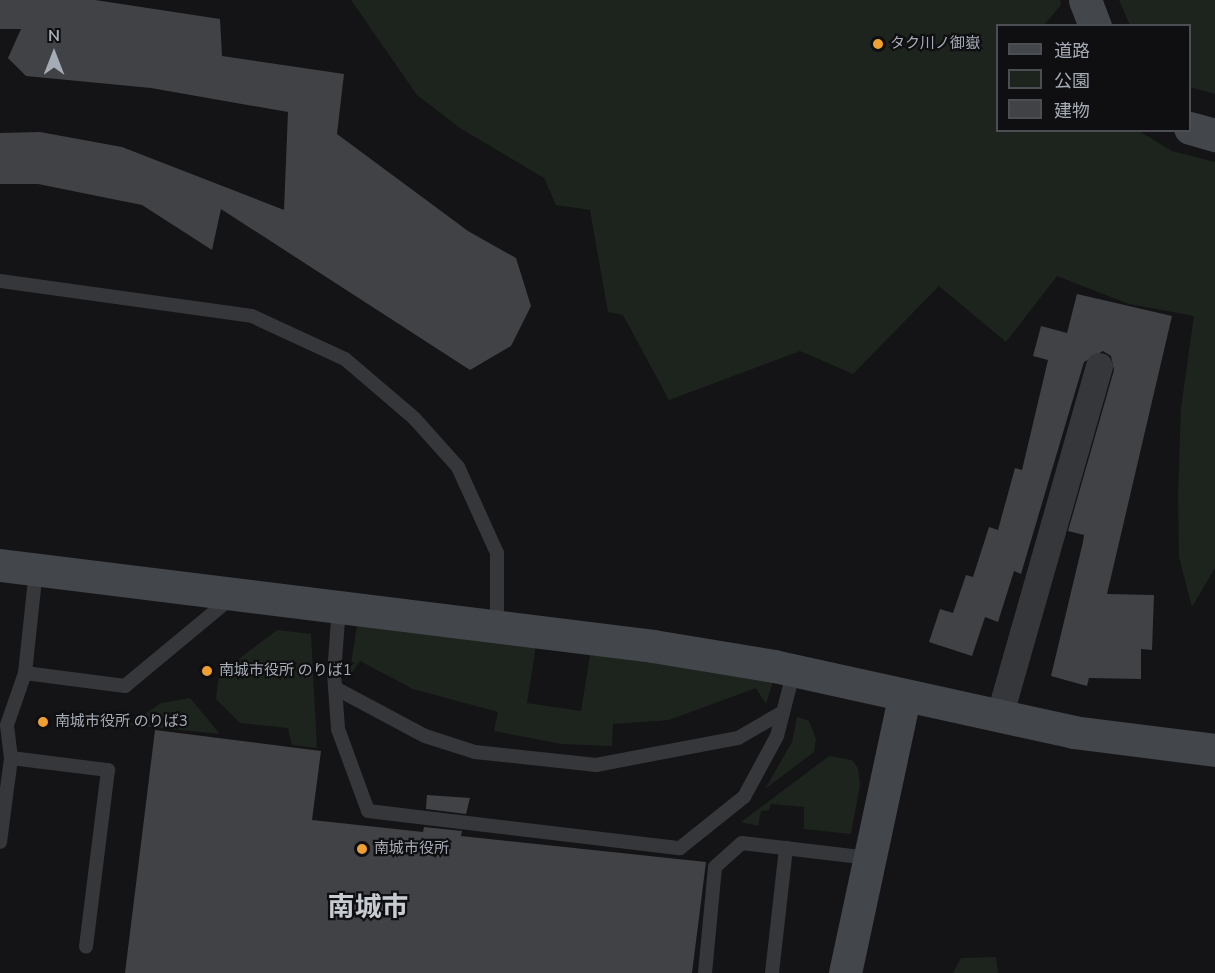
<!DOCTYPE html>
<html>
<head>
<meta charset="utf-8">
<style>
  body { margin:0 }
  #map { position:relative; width:1215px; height:973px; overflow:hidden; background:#141416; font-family:"Nunito Sans","Noto Sans JP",sans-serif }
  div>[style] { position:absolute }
  .green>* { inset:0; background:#1c241d }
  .building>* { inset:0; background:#404246 }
  .lane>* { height:14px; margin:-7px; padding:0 7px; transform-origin:7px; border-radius:7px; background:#35373b }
  .street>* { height:27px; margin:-13.5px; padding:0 13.5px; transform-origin:13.5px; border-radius:13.5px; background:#35373b }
  .secondary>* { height:33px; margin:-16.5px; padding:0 16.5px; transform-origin:16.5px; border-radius:16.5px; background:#43464b }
  .dots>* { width:16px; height:16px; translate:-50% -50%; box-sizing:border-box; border:3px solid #0f0f11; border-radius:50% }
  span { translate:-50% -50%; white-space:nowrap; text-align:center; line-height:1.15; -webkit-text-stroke:4.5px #0f0f11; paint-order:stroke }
  .poi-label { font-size:15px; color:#a6acb6 }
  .left { translate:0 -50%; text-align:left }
  .town-label { font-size:27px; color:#c7cbd2; font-weight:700 }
  .legend { position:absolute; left:996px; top:24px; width:195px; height:108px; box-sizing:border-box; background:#0f0f11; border:2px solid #4b4e53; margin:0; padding:8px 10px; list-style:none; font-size:18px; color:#a6acb6 }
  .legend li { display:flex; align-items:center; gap:12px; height:30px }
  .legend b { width:30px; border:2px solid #4b4e53 }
  .north { position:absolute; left:24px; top:24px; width:60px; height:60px; -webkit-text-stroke:4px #0f0f11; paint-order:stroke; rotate:0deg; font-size:16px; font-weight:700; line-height:24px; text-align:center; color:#a6acb6 }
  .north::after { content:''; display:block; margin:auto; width:21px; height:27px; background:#a6acb6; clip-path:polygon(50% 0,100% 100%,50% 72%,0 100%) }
</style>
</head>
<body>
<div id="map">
  <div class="green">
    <div style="clip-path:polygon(351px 0,1060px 0,1061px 5px,1044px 25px,998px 26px,998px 130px,1139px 131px,1172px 151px,1215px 162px,1215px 568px,1192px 607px,1179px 557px,1178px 495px,1181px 408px,1194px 316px,1129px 304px,1057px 276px,1006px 342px,939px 286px,853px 374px,800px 351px,669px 400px,623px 315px,608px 312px,590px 210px,556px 205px,544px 178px,460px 128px,417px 95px)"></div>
    <div style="clip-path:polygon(1119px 0,1215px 0,1215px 94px,1190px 87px,1190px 26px,1130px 25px)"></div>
    <div style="clip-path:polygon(evenodd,388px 624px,774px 678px,766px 704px,756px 688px,669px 720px,613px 724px,612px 746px,562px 744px,494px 731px,498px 712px,413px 689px,360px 661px,349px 677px,357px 625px,388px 624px,536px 646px,590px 655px,581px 711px,527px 703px,536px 646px)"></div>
    <div style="clip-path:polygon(277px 630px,311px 634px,317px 748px,292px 745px,288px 728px,240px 723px,216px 699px,219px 674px)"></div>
    <div style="clip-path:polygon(190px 698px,220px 734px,129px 725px,161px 703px)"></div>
    <div style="clip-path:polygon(797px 717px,809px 721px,816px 739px,814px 752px,765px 789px,792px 742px)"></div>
    <div style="clip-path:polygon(829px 756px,852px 760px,858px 768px,860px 785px,851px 834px,804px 829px,804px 807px,771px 804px,769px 810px,761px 811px,758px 826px,741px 822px)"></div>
    <div style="clip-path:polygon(996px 957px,998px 973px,953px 973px,961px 958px)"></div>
  </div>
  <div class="building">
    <div style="clip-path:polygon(0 0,95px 0,220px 19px,222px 56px,344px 74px,337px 134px,468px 231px,516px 258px,531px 306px,511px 346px,470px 370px,221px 209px,212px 250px,142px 205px,38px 184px,0 184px,0 133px,40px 132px,122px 147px,284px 210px,288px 112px,151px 88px,26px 76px,8px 58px,21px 29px,0 29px)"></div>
    <div style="clip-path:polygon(1077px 294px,1172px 316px,1107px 594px,1154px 595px,1152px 650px,1141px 649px,1141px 679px,1089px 678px,1087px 686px,1051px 676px,1083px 542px,1084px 535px,1068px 531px,1114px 370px,1111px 356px,1103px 351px,1084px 362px,1021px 574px,1014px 571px,998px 622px,985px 617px,972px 656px,929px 642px,940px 609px,953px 613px,966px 575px,973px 577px,989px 527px,998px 530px,1015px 468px,1022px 470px,1048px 360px,1033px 356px,1041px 326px,1067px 333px)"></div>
    <div style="clip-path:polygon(155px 730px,321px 751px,312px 820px,423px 832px,424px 827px,462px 831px,461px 836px,706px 862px,692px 973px,125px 973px)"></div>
    <div style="clip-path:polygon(427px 795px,470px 798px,466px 814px,426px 809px)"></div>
  </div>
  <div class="lane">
    <div style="left:0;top:281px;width:254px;rotate:7.9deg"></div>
    <div style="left:252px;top:316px;width:102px;rotate:24.8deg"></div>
    <div style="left:345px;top:359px;width:91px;rotate:40.5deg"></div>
    <div style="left:414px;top:418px;width:66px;rotate:48.1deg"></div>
    <div style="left:458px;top:467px;width:94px;rotate:65.6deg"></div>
    <div style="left:497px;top:553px;width:72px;rotate:90deg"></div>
    <div style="left:36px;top:570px;width:104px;rotate:96.1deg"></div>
    <div style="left:25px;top:673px;width:101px;rotate:7.4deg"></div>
    <div style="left:125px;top:686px;width:138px;rotate:-39.7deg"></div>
    <div style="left:339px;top:607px;width:66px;rotate:94.3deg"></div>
    <div style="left:334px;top:673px;width:56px;rotate:85.9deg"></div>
    <div style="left:338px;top:729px;width:87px;rotate:69.9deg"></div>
    <div style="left:368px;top:811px;width:314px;rotate:6.8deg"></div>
    <div style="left:680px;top:848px;width:82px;rotate:-38.6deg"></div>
    <div style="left:744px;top:797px;width:69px;rotate:-61.6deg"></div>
    <div style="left:777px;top:736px;width:68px;rotate:-75.6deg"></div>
    <div style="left:335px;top:688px;width:102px;rotate:28.1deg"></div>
    <div style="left:425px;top:736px;width:52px;rotate:17.7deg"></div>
    <div style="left:475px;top:752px;width:122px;rotate:6.1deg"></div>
    <div style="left:596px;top:765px;width:145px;rotate:-10.8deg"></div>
    <div style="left:738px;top:738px;width:52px;rotate:-30deg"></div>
    <div style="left:11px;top:758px;width:98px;rotate:7.1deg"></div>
    <div style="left:108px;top:770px;width:178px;rotate:97.1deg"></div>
    <div style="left:0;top:842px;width:85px;rotate:-82.5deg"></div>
    <div style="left:11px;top:758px;width:33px;rotate:-97deg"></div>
    <div style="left:7px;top:725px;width:55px;rotate:-70.9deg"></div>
    <div style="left:705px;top:973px;width:106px;rotate:-84.6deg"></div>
    <div style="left:715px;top:867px;width:36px;rotate:-42deg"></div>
    <div style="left:742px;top:843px;width:128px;rotate:6.7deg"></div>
    <div style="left:772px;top:973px;width:126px;rotate:-83.6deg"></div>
  </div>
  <div class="street">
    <div style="left:999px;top:717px;width:365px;rotate:-74.1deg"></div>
  </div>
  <div class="secondary">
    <div style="left:1085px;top:0;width:28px;rotate:69deg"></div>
    <div style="left:1190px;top:128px;width:26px;rotate:16deg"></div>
    <div style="left:0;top:565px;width:658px;rotate:7.07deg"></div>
    <div style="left:653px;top:646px;width:123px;rotate:9.4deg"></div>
    <div style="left:774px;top:666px;width:306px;rotate:12.4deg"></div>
    <div style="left:1073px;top:732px;width:143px;rotate:7.2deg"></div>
    <div style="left:845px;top:973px;width:282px;rotate:-77.9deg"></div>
  </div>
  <div class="dots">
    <div style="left:878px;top:44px;background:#efa033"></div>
    <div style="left:207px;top:671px;background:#efa033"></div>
    <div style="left:43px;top:722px;background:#efa033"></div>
    <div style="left:362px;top:849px;background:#efa033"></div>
  </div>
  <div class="poi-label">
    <span class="left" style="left:890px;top:44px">タク川ノ御嶽</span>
    <span class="left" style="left:219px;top:671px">南城市役所 のりば1</span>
    <span class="left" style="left:55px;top:722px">南城市役所 のりば3</span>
    <span class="left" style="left:374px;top:849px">南城市役所</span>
  </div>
  <div class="town-label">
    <span style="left:368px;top:908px">南城市</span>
  </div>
  <ul class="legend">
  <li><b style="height:8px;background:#43464b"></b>道路</li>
  <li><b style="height:16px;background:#1c241d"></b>公園</li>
  <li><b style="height:16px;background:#404246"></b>建物</li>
  </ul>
  <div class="north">N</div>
</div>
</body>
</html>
